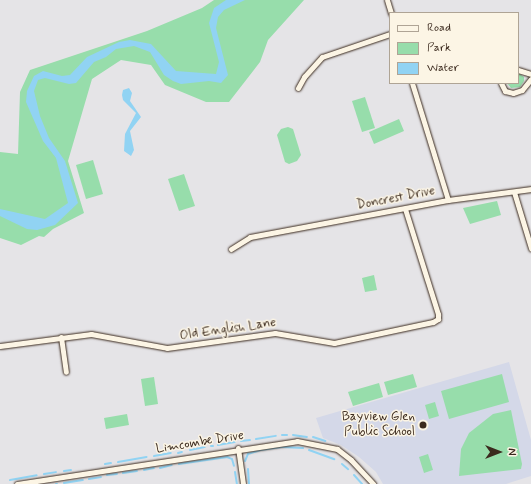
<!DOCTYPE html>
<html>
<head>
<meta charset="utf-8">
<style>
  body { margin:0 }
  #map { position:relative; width:531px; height:484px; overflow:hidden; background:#e5e4e7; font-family:Mynerve,sans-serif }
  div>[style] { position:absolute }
  .built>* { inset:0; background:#d4d8e8 }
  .green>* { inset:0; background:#97ddab }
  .water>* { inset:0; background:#91d3f3 }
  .stream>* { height:2px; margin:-1px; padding:0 1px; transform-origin:1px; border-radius:1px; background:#91d3f3 }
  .roads { filter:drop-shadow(0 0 1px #3b2a1e) drop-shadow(0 0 1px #3b2a1e) }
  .minor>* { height:5px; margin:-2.5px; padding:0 2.5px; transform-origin:2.5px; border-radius:2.5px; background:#fcf5e5 }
  .dots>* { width:11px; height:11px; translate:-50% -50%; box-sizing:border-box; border:2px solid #fcf5e5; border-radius:50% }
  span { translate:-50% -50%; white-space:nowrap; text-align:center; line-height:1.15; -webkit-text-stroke:3px #fcf5e5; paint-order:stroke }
  .street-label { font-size:13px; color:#3b2a1e }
  .poi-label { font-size:13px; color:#3b2a1e }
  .right { translate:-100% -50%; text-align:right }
  .legend { position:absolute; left:389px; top:12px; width:130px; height:72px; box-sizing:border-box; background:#fcf5e5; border:1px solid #afa495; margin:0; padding:5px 7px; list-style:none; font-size:12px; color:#3b2a1e }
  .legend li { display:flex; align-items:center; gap:8px; height:20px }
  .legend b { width:20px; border:1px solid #afa495 }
  .north { position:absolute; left:479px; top:432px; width:40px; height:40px; -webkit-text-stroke:3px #fcf5e5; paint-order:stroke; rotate:90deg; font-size:11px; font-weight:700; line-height:16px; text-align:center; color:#3b2a1e }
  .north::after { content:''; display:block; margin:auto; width:14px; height:18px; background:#3b2a1e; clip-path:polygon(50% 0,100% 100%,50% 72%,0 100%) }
</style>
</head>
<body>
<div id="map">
  <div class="built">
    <div style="clip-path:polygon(509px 362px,531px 440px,531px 476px,506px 484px,383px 484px,376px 472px,359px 457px,341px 445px,323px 438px,316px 418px)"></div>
  </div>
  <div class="green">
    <div style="clip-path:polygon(214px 0,304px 0,268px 40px,260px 62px,229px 102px,206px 102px,165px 85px,151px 65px,121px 60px,92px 79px,68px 161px,84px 213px,53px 229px,44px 237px,39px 236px,21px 245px,0 238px,0 152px,18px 154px,20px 92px,30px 70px,147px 31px,202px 8px)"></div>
    <div style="clip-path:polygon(518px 73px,524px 77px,524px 81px,520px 87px,511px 88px,507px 83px,518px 83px)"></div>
    <div style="clip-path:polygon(365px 97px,375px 128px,362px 132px,352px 101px)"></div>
    <div style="clip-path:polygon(399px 119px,404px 131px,374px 144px,369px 132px)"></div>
    <div style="clip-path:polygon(288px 127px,293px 129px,301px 155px,297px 161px,289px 164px,285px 162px,277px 135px,281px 129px)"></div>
    <div style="clip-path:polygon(93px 160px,103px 194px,86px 199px,76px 165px)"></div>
    <div style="clip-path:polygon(184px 174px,195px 206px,179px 211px,168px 179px)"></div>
    <div style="clip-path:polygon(497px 201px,501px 215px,470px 224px,463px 208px)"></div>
    <div style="clip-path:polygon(374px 275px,377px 290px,365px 292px,362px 278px)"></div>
    <div style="clip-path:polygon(413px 374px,417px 387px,388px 395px,384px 382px)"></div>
    <div style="clip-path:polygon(502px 374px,509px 402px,449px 419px,441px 391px)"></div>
    <div style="clip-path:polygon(154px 377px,158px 404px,145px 406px,141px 379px)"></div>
    <div style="clip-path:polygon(379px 383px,383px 397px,353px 406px,348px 392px)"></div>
    <div style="clip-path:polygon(435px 402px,439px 416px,429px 419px,425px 405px)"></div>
    <div style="clip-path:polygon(511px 410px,522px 464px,521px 469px,459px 476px,461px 449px,469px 433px,493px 414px)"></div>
    <div style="clip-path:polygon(127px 414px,129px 425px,106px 429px,104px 418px)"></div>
    <div style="clip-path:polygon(428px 454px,433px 470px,424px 473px,419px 457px)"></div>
  </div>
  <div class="water">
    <div style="clip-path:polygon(226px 0,245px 0,224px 10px,218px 17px,216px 28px,228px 75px,221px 83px,209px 81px,181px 84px,173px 81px,164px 75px,150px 52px,134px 46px,116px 49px,106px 57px,94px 62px,76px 83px,69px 84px,45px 78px,38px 80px,34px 91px,40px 116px,49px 138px,65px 161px,78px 203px,55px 225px,37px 230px,27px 229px,0 216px,0 209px,45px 219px,68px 203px,56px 158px,43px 141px,26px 102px,27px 91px,34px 76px,43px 71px,62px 76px,70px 75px,87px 57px,119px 42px,130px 40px,151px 44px,176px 71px,216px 74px,219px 62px,209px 23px,214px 8px)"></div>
    <div style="clip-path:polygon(129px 88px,132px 93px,130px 101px,141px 117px,130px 131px,134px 150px,131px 156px,124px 151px,125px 134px,136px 113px,123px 100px,122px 95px,123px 90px)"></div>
  </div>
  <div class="stream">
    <div style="left:282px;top:435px;width:5px"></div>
    <div style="left:293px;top:435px;width:14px;rotate:8deg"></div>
    <div style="left:313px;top:437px;width:13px;rotate:18deg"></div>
    <div style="left:256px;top:439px;width:20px;rotate:-9deg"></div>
    <div style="left:241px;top:441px;width:9px;rotate:-6deg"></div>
    <div style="left:218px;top:445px;width:17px;rotate:-10deg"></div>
    <div style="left:211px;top:446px;width:2px"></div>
    <div style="left:190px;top:450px;width:15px;rotate:-11deg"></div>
    <div style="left:309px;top:450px;width:27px;rotate:20deg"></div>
    <div style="left:178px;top:453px;width:4px;rotate:-14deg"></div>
    <div style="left:154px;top:456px;width:17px;rotate:-10deg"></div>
    <div style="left:245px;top:461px;width:8px;rotate:-67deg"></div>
    <div style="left:248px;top:454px;width:14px;rotate:-17deg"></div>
    <div style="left:261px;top:450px;width:21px;rotate:-8deg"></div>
    <div style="left:282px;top:447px;width:21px;rotate:3deg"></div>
    <div style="left:118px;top:462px;width:29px;rotate:-10deg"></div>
    <div style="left:105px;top:464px;width:6px;rotate:-9deg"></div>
    <div style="left:179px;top:464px;width:49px;rotate:-8.3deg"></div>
    <div style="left:227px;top:457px;width:5px;rotate:22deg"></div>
    <div style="left:232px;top:459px;width:7px;rotate:74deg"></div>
    <div style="left:342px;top:464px;width:8px;rotate:40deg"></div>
    <div style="left:160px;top:468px;width:12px;rotate:-14deg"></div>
    <div style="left:248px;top:469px;width:15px;rotate:86deg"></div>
    <div style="left:144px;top:470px;width:10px;rotate:-11deg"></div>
    <div style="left:64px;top:471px;width:7px;rotate:-8deg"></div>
    <div style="left:235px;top:472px;width:12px;rotate:81deg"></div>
    <div style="left:123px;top:473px;width:14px;rotate:-8deg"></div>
    <div style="left:44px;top:474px;width:12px;rotate:-9deg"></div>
    <div style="left:107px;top:475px;width:10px;rotate:-6deg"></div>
    <div style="left:354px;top:475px;width:12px;rotate:48deg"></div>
    <div style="left:89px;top:479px;width:12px;rotate:-9deg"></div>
    <div style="left:10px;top:480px;width:27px;rotate:-10deg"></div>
    <div style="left:64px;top:483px;width:19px;rotate:-9deg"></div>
    <div style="left:56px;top:484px;width:1px"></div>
  </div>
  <div class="roads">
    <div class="minor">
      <div style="left:387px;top:0;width:14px;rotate:73deg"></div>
      <div style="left:518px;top:70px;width:14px;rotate:17deg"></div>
      <div style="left:501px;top:83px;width:9px;rotate:63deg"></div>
      <div style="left:505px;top:91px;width:8px;rotate:14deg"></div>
      <div style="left:513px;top:93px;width:9px;rotate:-18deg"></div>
      <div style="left:522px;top:90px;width:14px;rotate:-51deg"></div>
      <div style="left:298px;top:88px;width:13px;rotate:-61deg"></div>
      <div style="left:304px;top:77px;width:27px;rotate:-48deg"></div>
      <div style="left:322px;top:57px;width:72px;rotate:-18.7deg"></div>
      <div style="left:514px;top:192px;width:59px;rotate:73.1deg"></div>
      <div style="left:448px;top:200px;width:84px;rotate:-7.5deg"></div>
      <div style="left:231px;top:249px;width:22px;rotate:-32deg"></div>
      <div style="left:250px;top:237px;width:201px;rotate:-10.6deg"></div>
      <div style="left:448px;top:200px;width:122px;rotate:-107.1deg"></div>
      <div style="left:61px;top:337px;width:35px;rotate:82deg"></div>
      <div style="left:0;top:346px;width:92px;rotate:-7.5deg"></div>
      <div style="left:91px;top:334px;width:77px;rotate:10.4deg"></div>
      <div style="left:167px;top:348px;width:109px;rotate:-7.9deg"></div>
      <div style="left:275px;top:333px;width:60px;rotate:9.6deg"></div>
      <div style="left:334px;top:343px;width:101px;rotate:-12deg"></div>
      <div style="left:433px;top:322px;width:6px;rotate:-31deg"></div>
      <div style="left:438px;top:319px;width:5px;rotate:-90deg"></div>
      <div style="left:438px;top:314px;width:110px;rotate:-107.4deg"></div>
      <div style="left:238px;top:448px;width:36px;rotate:82deg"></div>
      <div style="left:17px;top:484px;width:283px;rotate:-8.7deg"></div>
      <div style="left:297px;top:441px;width:41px;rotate:11.3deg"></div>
      <div style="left:337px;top:449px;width:18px;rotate:38deg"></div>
      <div style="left:351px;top:460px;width:33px;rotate:47deg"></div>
    </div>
  </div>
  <div class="dots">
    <div style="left:423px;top:425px;background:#3b2a1e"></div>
  </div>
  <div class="street-label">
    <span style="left:396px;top:199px;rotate:-11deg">Doncrest Drive</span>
    <span style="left:228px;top:330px;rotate:-8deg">Old English Lane</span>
    <span style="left:200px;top:443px;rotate:-9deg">Limcombe Drive</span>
  </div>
  <div class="poi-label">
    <span class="right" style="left:415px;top:425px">Bayview Glen<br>Public School</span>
  </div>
  <ul class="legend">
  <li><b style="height:5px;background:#fcf5e5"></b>Road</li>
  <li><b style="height:11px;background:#97ddab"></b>Park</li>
  <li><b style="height:11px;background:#91d3f3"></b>Water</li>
  </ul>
  <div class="north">N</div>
</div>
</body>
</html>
